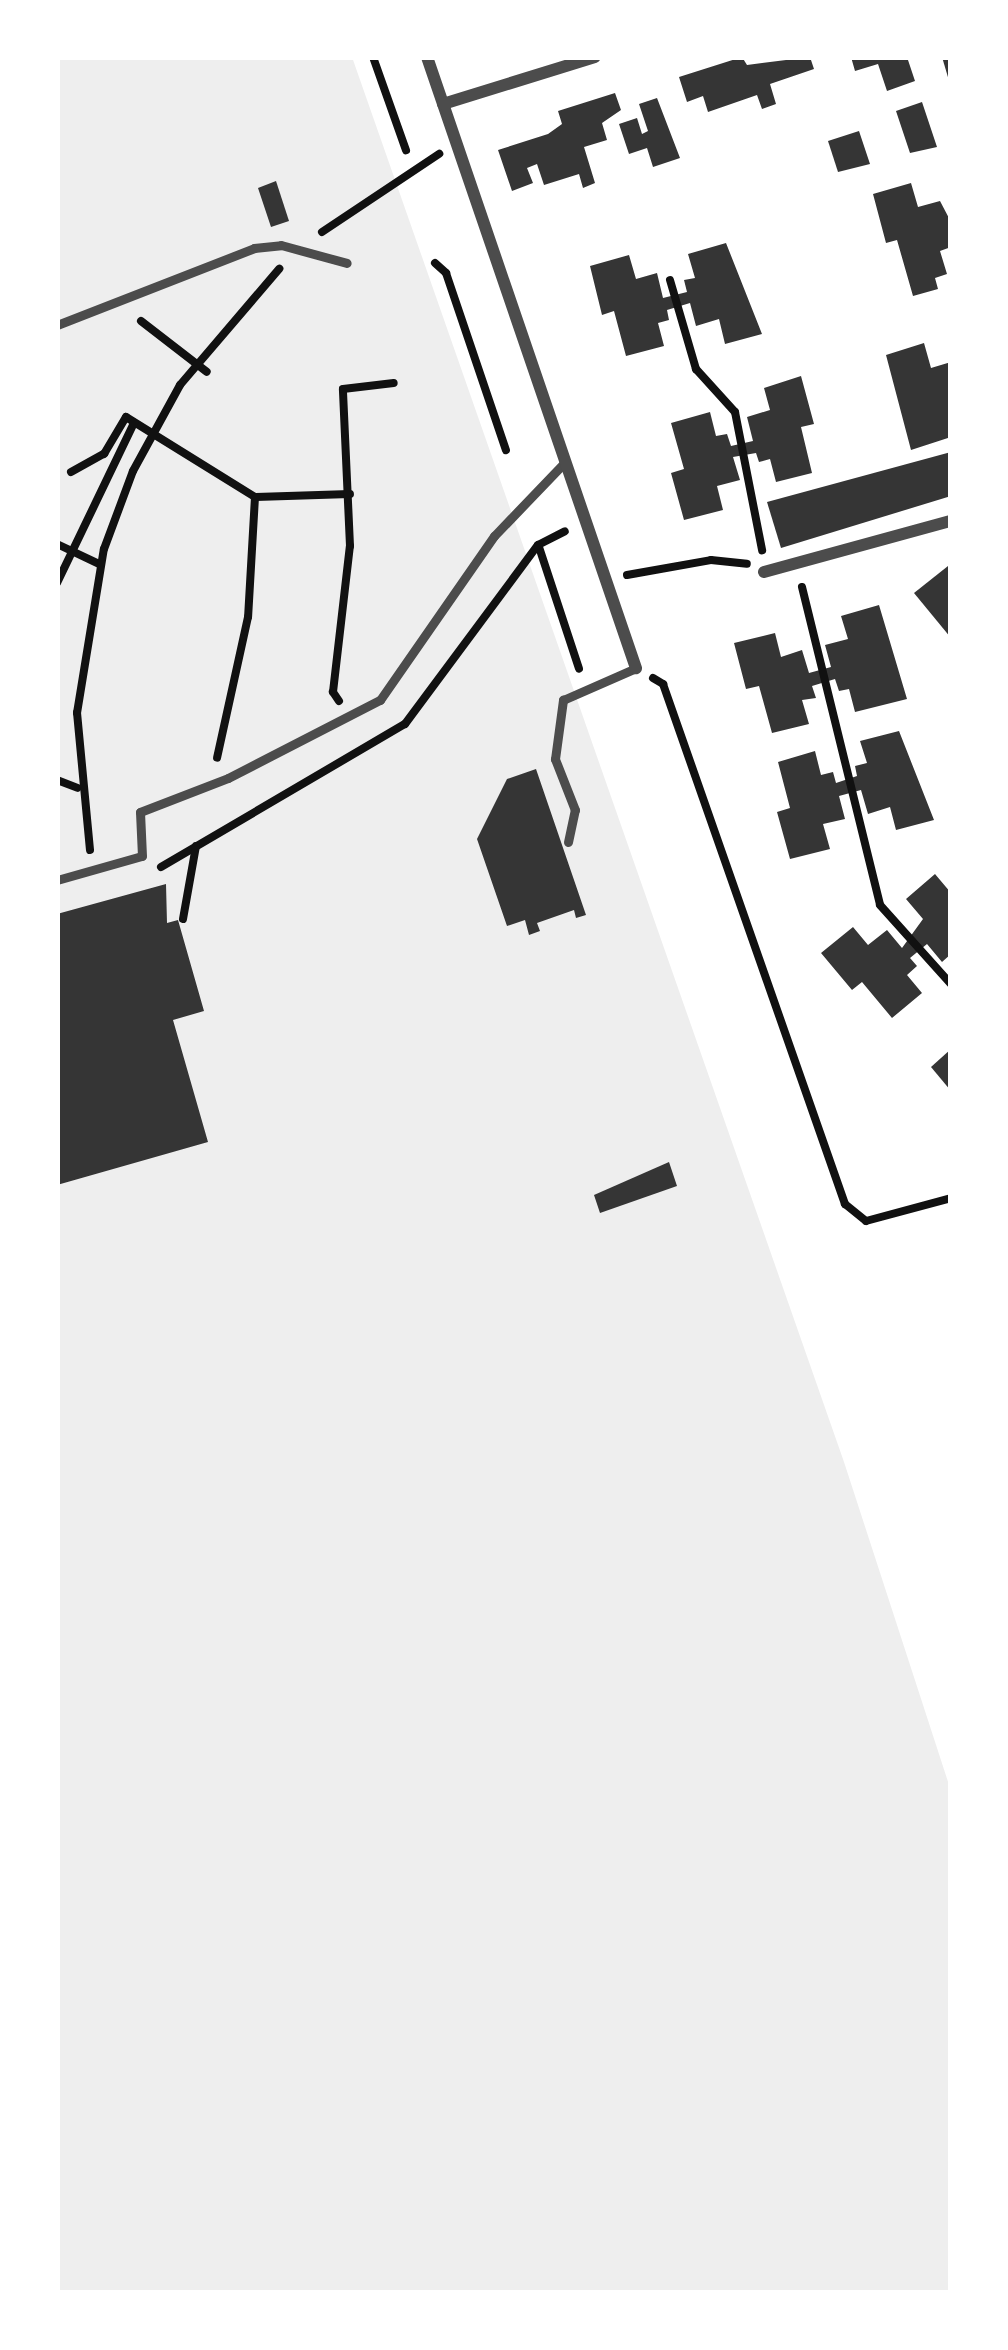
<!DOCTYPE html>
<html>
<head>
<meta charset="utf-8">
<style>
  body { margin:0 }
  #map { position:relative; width:1008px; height:2350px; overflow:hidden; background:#fff; font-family:"Space Grotesk",sans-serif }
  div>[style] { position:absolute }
  .green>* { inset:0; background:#eee }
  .building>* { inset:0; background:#353535 }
  .path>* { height:8px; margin:-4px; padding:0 4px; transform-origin:4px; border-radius:4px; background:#111 }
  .service>* { height:9px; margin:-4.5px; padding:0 4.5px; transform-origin:4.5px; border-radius:4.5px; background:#4c4c4c }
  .minor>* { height:12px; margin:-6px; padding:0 6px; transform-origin:6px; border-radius:6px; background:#4c4c4c }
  span { translate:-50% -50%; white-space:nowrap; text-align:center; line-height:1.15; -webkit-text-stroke:10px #fff; paint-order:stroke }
  .frame { position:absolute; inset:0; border:60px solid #fff; pointer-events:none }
</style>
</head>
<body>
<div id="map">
  <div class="green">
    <div style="clip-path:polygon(57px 57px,352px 57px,844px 1462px,951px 1791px,951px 2293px,57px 2293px)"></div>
  </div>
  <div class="building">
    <div style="clip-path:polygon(742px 57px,747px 65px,810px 57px,814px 69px,770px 84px,776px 104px,762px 109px,757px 95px,708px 112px,703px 96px,687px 102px,679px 77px)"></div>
    <div style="clip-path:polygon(851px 57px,907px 57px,915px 81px,887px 91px,878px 64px,855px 71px)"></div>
    <div style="clip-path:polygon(942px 57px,951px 57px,951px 84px,950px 84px)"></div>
    <div style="clip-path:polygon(615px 93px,621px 110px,602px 123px,607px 140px,584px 147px,595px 183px,583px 188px,579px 174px,544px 185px,537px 164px,527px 168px,533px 183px,512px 191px,498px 150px,548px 134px,562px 124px,558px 111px)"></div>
    <div style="clip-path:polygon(657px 98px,680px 158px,653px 167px,647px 148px,629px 154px,619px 124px,637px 118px,642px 134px,648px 131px,639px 104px)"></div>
    <div style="clip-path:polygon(922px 102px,937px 147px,910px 153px,896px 111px)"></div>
    <div style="clip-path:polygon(859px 131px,870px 164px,838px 172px,828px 141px)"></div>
    <div style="clip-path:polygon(276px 181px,289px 221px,271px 227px,258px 188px)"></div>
    <div style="clip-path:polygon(911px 183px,918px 207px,940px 201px,951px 222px,951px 247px,940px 251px,947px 274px,935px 278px,938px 289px,913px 296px,897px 240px,886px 243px,873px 194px)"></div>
    <div style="clip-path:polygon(726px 243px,762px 334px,725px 344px,719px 319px,696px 326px,690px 303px,667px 310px,669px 320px,658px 323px,664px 346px,626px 356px,614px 311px,602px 315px,590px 266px,629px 255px,636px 279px,657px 273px,663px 298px,687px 292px,684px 280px,695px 278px,688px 254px)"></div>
    <div style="clip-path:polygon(924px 343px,931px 368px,951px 362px,951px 437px,911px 450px,886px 355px)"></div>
    <div style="clip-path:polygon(801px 376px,814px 424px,801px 427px,812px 473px,776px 482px,770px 459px,759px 462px,756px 453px,733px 457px,740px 480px,717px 486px,723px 510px,684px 520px,671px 473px,684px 469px,671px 423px,710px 412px,716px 436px,727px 434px,731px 446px,753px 441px,747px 417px,770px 410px,764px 388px)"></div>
    <div style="clip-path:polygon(951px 452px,951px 496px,781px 548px,767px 502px)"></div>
    <div style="clip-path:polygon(948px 566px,951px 570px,951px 638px,914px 593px)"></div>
    <div style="clip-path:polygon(879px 605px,907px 699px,855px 712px,849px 689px,839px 691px,835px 679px,812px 686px,816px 698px,802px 700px,809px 724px,772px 733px,759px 686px,746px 689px,734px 643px,775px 633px,781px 657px,802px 650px,809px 673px,831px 667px,825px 645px,848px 639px,841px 616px)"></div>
    <div style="clip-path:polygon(899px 731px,934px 820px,896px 830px,890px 807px,868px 814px,861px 790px,839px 796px,845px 819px,823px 824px,830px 849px,790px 859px,777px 812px,790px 808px,778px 762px,815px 751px,821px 775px,833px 772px,836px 783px,857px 776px,855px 766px,867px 763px,860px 741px)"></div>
    <div style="clip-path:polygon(536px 769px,586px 915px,576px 918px,574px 910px,537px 923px,540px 931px,529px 935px,525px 920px,507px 926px,477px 839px,507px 779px)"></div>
    <div style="clip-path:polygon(935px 874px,951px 893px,951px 954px,942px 962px,927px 944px,910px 958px,917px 966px,907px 975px,922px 993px,892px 1018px,862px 982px,852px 990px,821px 953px,853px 927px,868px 945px,887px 930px,902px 948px,923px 919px,906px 899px)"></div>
    <div style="clip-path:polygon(166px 884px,167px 923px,178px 920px,204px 1011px,173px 1020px,208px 1142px,57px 1185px,57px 914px)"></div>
    <div style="clip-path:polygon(951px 1049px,951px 1091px,931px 1067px)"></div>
    <div style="clip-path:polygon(669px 1162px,677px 1186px,600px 1213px,594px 1195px)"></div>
  </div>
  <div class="path">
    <div style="left:373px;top:57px;width:99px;rotate:70.5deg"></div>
    <div style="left:322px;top:232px;width:141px;rotate:-33.7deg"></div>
    <div style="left:435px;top:263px;width:15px;rotate:42deg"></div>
    <div style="left:446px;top:273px;width:187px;rotate:71.3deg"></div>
    <div style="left:670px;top:280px;width:93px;rotate:73.7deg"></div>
    <div style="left:696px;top:369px;width:58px;rotate:47.8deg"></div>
    <div style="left:735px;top:412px;width:141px;rotate:78.9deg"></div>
    <div style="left:141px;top:321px;width:83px;rotate:37.7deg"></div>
    <div style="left:71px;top:472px;width:38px;rotate:-29deg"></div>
    <div style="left:104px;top:454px;width:43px;rotate:-59.3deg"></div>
    <div style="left:126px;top:417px;width:152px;rotate:31.8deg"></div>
    <div style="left:255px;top:497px;width:120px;rotate:93.3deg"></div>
    <div style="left:248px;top:617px;width:144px;rotate:102.4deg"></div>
    <div style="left:256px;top:497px;width:94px;rotate:-1.8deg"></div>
    <div style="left:57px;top:544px;width:47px;rotate:25.5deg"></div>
    <div style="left:539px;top:547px;width:128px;rotate:71.8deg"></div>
    <div style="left:627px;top:575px;width:85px;rotate:-10.1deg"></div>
    <div style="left:711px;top:560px;width:36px;rotate:6deg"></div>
    <div style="left:57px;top:583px;width:178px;rotate:-64.3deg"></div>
    <div style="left:802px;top:587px;width:327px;rotate:76.2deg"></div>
    <div style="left:880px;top:905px;width:106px;rotate:48.1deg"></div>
    <div style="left:653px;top:678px;width:12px;rotate:31deg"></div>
    <div style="left:663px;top:684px;width:551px;rotate:70.71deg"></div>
    <div style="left:845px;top:1204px;width:27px;rotate:39deg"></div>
    <div style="left:866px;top:1221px;width:88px;rotate:-15.1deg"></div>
    <div style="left:339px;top:701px;width:11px;rotate:-124deg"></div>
    <div style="left:333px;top:692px;width:147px;rotate:-83.4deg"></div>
    <div style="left:350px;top:546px;width:157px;rotate:-92.6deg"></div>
    <div style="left:343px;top:389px;width:51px;rotate:-6.7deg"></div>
    <div style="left:57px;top:780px;width:22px;rotate:21deg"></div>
    <div style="left:90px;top:850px;width:138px;rotate:-95.4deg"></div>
    <div style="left:77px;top:713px;width:166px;rotate:-80.7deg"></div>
    <div style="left:104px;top:549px;width:83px;rotate:-69.6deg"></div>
    <div style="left:133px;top:471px;width:98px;rotate:-61.3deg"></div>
    <div style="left:180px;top:385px;width:153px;rotate:-49.5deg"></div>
    <div style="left:161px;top:867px;width:283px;rotate:-30.4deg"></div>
    <div style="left:405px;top:724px;width:223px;rotate:-53.4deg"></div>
    <div style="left:538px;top:545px;width:30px;rotate:-27deg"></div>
    <div style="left:183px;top:919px;width:74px;rotate:-79.9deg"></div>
  </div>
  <div class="service">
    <div style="left:57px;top:325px;width:212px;rotate:-21.3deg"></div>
    <div style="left:254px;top:248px;width:27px;rotate:-6deg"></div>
    <div style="left:281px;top:245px;width:68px;rotate:15.3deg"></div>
    <div style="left:568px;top:842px;width:33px;rotate:-78deg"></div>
    <div style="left:575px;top:810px;width:55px;rotate:-111.4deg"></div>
    <div style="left:555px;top:759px;width:60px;rotate:-82.3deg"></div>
    <div style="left:563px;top:700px;width:80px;rotate:-23.7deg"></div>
    <div style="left:57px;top:880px;width:88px;rotate:-15.8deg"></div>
    <div style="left:142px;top:856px;width:44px;rotate:-92.6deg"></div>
    <div style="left:140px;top:812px;width:94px;rotate:-21.1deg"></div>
    <div style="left:228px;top:778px;width:171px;rotate:-27.2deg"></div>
    <div style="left:380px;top:700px;width:200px;rotate:-55.2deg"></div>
    <div style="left:494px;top:536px;width:101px;rotate:-46.2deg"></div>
  </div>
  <div class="minor">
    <div style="left:427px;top:57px;width:646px;rotate:71.12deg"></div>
    <div style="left:443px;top:104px;width:159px;rotate:-17.2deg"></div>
    <div style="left:764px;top:572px;width:194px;rotate:-15.3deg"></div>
  </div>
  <div class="frame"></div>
</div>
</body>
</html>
